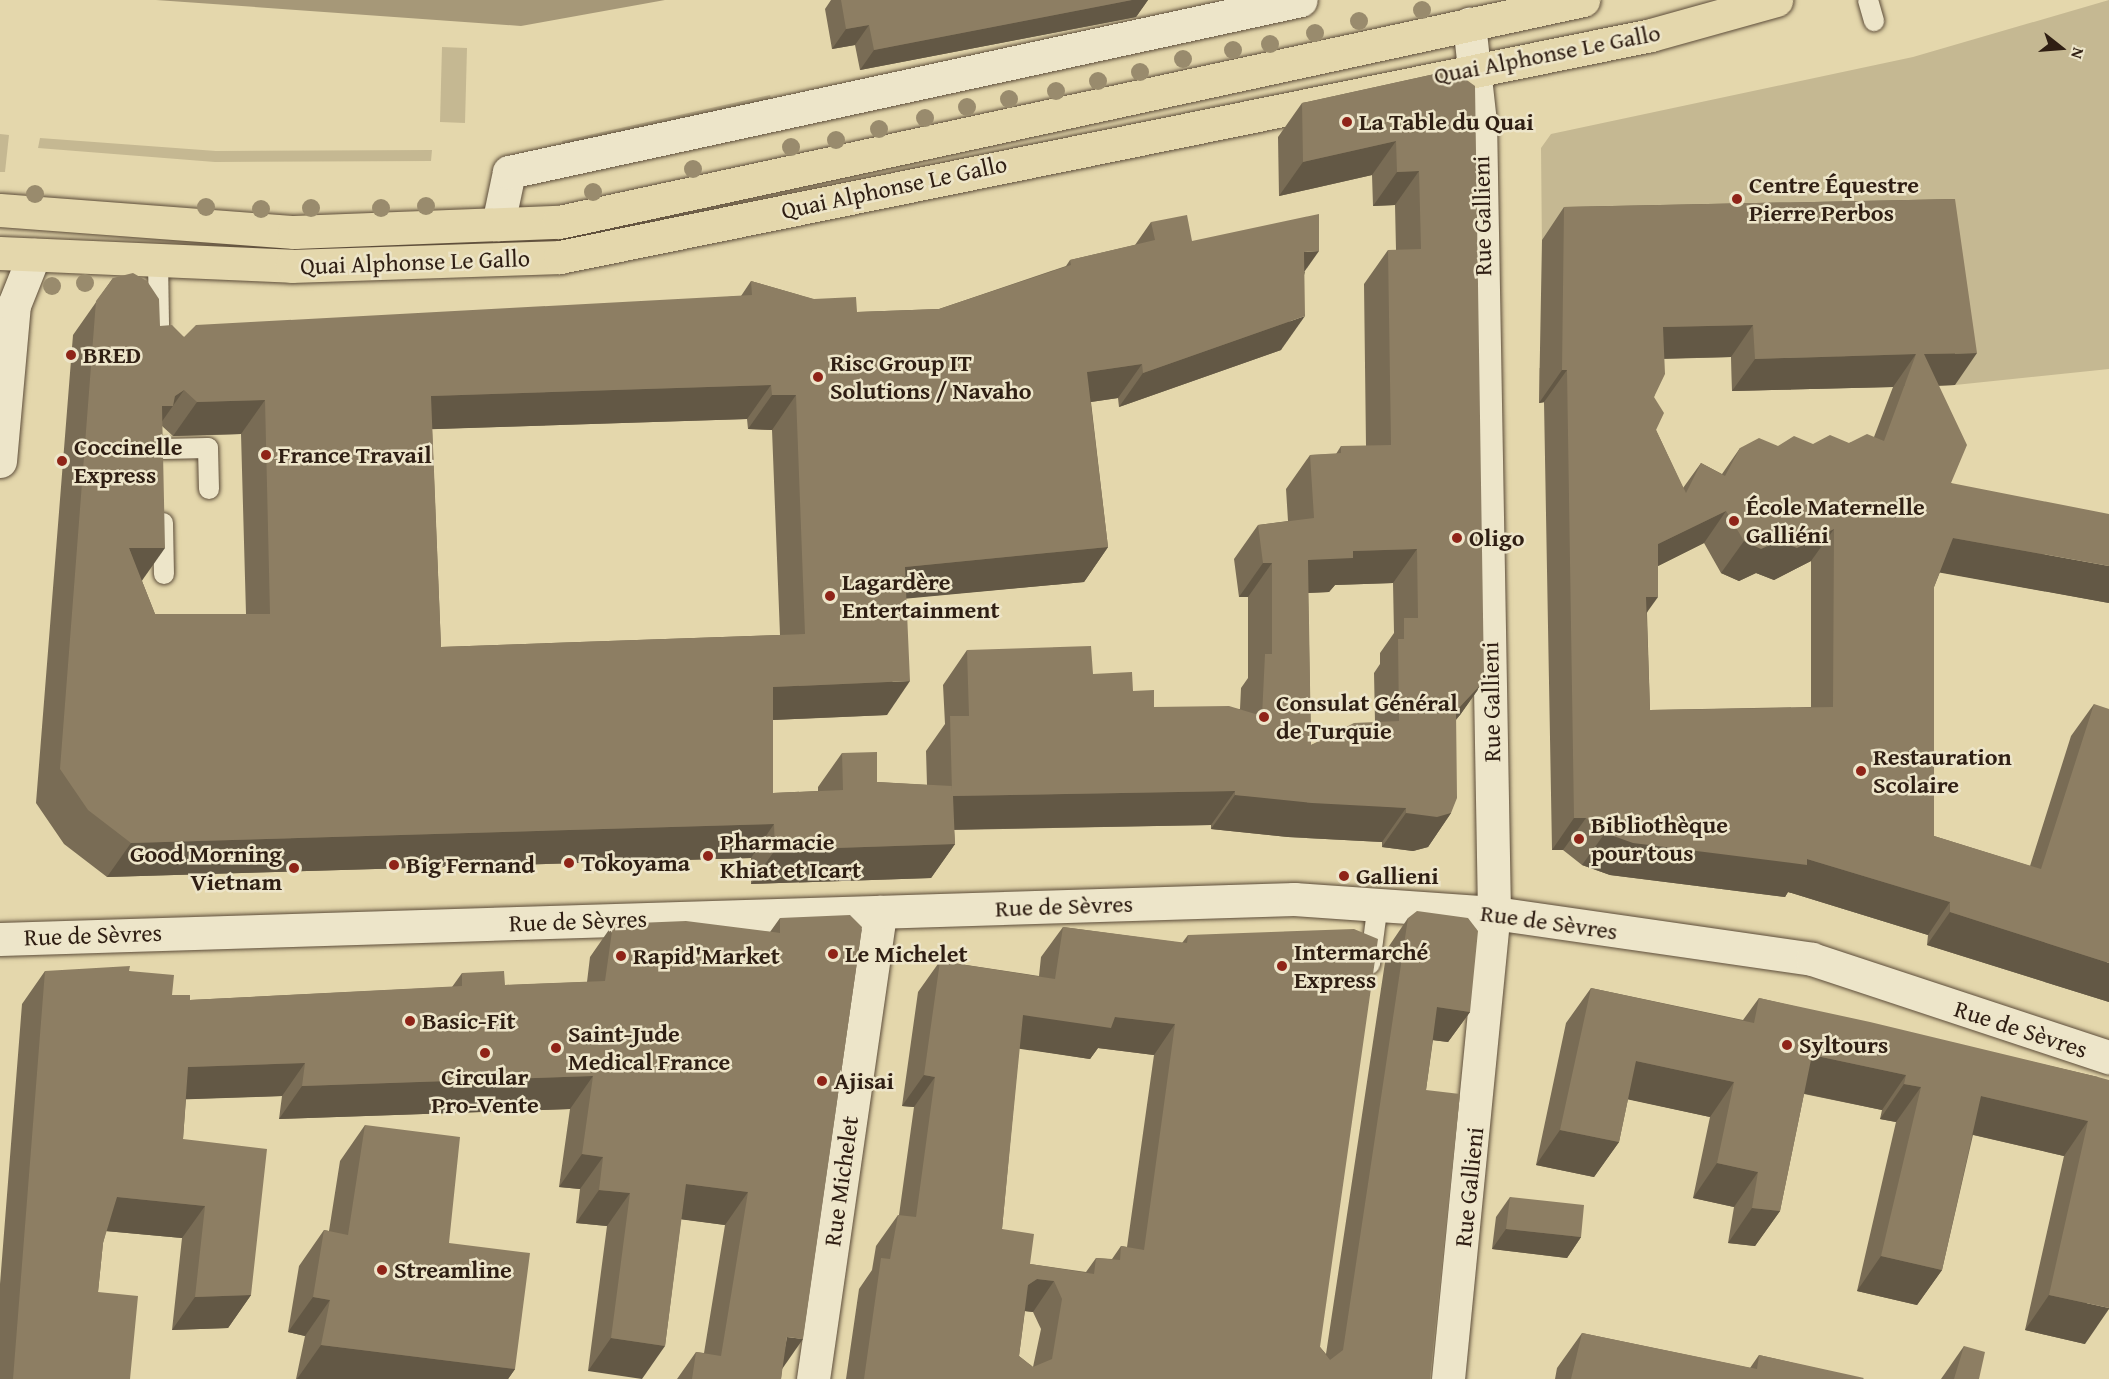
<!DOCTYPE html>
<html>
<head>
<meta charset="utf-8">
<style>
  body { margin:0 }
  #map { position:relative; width:2109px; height:1379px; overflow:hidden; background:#e4d7ac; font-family:"Gentium Book Plus",serif }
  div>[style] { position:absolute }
  .green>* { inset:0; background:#c5b892 }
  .water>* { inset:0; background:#a69878 }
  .roads { filter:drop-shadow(0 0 2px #5c4c39) drop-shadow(0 0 2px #5c4c39) }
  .service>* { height:20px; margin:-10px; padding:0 10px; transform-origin:10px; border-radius:10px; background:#ede5c9 }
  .minor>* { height:33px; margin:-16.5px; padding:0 16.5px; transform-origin:16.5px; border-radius:16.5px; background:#ede5c9 }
  .tertiary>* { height:33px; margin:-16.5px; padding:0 16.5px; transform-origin:16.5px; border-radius:16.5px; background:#ede5c9 }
  .primary>* { height:33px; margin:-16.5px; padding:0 16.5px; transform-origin:16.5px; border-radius:16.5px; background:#e4d7ac }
  .trees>* { width:18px; height:18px; margin:-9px; border-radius:50%; background:#998b6d }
  .wall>* { inset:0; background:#796c55 }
  .shaded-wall>* { inset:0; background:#635845 }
  .building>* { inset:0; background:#8d7e63 }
  .dots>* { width:16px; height:16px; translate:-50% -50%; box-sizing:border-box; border:3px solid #ede5c9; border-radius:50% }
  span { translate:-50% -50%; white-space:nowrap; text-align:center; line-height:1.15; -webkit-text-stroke:5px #ede5c9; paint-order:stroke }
  .street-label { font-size:24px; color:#2f1e13 }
  .poi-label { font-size:24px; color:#2f1e13; font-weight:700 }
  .left { translate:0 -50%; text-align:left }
  .right { translate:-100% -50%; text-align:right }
  .north { position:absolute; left:2031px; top:18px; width:60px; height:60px; -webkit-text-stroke:4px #ede5c9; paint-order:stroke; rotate:107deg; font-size:16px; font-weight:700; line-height:24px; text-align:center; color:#2f1e13 }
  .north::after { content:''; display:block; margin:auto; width:21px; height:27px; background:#2f1e13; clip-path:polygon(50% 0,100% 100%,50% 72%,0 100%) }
</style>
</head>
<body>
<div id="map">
  <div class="green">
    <div style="clip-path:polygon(2109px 0,2109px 369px,1955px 385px,1732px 391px,1731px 357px,1641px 359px,1642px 400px,1539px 403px,1539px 368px,1554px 368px,1543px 353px,1541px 148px,1551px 134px,1913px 57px)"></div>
    <div style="clip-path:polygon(442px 47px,467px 48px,465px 123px,440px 122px)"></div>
    <div style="clip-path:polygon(770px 95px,773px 105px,564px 151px,562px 141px)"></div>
    <div style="clip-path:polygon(0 134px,9px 135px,5px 172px,0 172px)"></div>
    <div style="clip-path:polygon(40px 138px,216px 151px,432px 150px,431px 161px,215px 162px,38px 148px)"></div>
  </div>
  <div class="water">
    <div style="clip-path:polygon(156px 0,665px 0,521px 26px)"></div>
  </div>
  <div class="roads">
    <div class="service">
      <div style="left:1868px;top:0;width:22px;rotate:74deg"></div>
      <div style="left:158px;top:260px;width:66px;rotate:89.1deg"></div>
      <div style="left:162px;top:449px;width:46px;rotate:-1.2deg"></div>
      <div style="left:208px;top:448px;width:41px;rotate:88.6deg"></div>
      <div style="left:163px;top:523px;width:51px;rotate:88.9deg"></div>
      <div style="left:1370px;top:964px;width:62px;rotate:-82.5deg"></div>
    </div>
    <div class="minor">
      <div style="left:498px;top:224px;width:53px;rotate:-78.1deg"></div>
      <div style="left:509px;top:172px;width:810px;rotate:-12.25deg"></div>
      <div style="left:0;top:461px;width:157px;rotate:-84.9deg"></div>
      <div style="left:14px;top:305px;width:54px;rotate:-68.2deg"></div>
      <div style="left:813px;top:1379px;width:472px;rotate:-81.8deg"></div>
    </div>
    <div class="tertiary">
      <div style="left:0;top:939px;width:1295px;rotate:-1.77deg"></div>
      <div style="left:1294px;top:899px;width:200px;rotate:4deg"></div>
      <div style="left:1494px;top:913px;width:321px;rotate:8.2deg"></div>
      <div style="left:1812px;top:959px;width:313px;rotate:18.3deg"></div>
      <div style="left:1448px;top:1379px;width:468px;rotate:-84.4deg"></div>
      <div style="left:1494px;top:913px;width:791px;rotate:-91.01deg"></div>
      <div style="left:1480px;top:122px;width:99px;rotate:-96.4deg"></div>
    </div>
    <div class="primary">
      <div style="left:0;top:210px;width:295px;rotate:4.3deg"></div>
      <div style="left:294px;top:232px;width:265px;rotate:-2.2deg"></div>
      <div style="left:559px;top:222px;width:1048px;rotate:-12.23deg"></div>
      <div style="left:0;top:253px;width:292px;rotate:2.5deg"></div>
      <div style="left:292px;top:266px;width:268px;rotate:-1.9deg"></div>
      <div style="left:560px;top:257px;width:1113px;rotate:-11.5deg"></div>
      <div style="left:1651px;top:35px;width:130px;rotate:-15.6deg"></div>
    </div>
  </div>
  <div class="trees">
    <div style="left:1422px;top:10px"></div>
    <div style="left:1359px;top:21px"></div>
    <div style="left:1315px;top:33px"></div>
    <div style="left:1270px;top:44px"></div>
    <div style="left:1233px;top:50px"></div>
    <div style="left:1183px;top:59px"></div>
    <div style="left:1140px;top:72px"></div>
    <div style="left:1098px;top:81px"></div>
    <div style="left:1056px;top:91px"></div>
    <div style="left:1009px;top:99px"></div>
    <div style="left:967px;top:107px"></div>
    <div style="left:925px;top:118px"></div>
    <div style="left:879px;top:129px"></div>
    <div style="left:836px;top:140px"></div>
    <div style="left:791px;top:147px"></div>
    <div style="left:693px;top:169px"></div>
    <div style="left:593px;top:192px"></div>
    <div style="left:35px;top:194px"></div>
    <div style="left:426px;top:206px"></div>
    <div style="left:206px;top:207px"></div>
    <div style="left:311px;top:208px"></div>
    <div style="left:381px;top:208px"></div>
    <div style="left:261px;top:209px"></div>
    <div style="left:85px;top:283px"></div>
    <div style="left:52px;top:286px"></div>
  </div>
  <div class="wall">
    <div style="clip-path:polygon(831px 0,1148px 0,1136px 17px,860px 70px,855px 45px,832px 49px,825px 9px)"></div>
    <div style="clip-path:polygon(evenodd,1453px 70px,1484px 681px,1460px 715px,1456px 720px,1451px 813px,1428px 847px,1413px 851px,1382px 847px,1382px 842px,1288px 837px,1211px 829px,1211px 825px,954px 830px,955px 844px,931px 878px,751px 884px,751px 858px,107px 877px,64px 844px,36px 803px,73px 335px,113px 278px,160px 326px,184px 337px,741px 296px,751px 281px,857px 312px,939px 309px,1066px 266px,1070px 260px,1135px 245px,1151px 222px,1192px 241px,1305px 272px,1281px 350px,1119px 407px,1118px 398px,1091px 402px,1108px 547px,1084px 582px,906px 598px,887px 715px,773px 720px,773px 793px,818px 791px,818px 787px,842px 753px,877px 782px,927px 785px,926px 751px,945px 724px,943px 685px,967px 650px,1093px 674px,1133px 691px,1154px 707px,1240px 709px,1241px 688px,1248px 678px,1248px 597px,1239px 597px,1234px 559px,1258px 525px,1288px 521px,1286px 489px,1310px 455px,1336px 454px,1341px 446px,1366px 446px,1364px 284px,1388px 250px,1396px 250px,1395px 205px,1373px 206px,1372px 175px,1279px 196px,1278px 137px,1302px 103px,1453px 70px,747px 419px,748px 429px,772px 430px,780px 635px,441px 647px,432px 429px,747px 419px,1453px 70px,162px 426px,173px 436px,241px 434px,246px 614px,155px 614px,142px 581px,162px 426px,1453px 70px,1393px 583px,1394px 633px,1380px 653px,1380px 664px,1374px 673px,1375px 722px,1311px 745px,1308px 593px,1329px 592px,1335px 585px,1393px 583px)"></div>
    <div style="clip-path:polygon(evenodd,1955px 199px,1955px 385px,1938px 386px,1951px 483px,2109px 603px,1940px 572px,1934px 587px,1934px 836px,2030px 866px,2071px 736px,2094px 704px,2109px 1002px,1927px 945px,1928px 935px,1788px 892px,1785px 897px,1610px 875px,1582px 865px,1563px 850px,1552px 850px,1544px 402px,1539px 403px,1542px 240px,1564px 207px,1955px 199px,1731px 357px,1732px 391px,1893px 387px,1874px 437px,1849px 443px,1813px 444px,1740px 448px,1722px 474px,1701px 463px,1683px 488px,1656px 430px,1654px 397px,1664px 359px,1731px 357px,1955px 199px,1704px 543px,1721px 573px,1739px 581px,1756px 573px,1774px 580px,1811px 561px,1811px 707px,1650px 710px,1647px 613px,1658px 566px,1704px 543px)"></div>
    <div style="clip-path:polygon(780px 918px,782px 1370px,781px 1379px,677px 1379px,696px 1352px,704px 1353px,725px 1225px,681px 1219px,665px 1346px,588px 1371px,607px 1226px,576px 1223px,580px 1189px,559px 1187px,570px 1109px,279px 1119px,282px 1096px,186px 1099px,183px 1139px,251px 1295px,228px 1328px,172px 1330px,182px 1238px,106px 1231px,103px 1243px,98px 1292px,130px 1379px,0 1379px,0 1284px,22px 1004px,45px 971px,129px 971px,172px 995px,190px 1000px,452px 987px,462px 973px,505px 985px,587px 982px,590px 957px,613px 924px,770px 932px)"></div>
    <div style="clip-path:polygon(evenodd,1408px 918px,1470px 1012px,1448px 1042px,1433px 1040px,1426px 1090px,1430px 1379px,846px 1379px,859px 1289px,872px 1270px,876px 1246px,898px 1215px,899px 1215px,914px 1107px,902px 1106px,918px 992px,940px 961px,1039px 976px,1041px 957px,1063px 927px,1182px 943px,1188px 935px,1320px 1347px,1326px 1354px,1387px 949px,1408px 918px,1019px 1048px,1090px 1059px,1098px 1048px,1154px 1055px,1127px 1247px,1121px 1246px,1112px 1259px,1096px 1258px,1086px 1272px,1030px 1264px,1002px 1229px,1019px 1048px,1408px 918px,1025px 1311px,1033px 1312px,1041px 1329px,1033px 1367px,1019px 1356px,1025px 1311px)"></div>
    <div style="clip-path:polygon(1591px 988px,1743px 1020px,1759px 998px,2098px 1077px,2085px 1344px,2025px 1330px,2064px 1156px,1973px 1135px,1942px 1270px,1917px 1305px,1857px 1291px,1896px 1122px,1880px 1119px,1882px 1110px,1804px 1094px,1780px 1211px,1755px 1246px,1728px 1243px,1734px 1207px,1693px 1198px,1710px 1117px,1628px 1099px,1619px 1142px,1594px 1177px,1536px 1165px,1566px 1023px)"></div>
    <div style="clip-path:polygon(365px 1125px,449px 1243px,515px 1369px,508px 1379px,296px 1379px,305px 1336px,288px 1332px,299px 1266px,324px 1230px,329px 1231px,340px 1161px)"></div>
    <div style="clip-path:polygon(1510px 1197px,1581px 1237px,1567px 1258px,1492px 1249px,1496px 1217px)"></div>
    <div style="clip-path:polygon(1582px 1333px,1750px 1368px,1759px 1355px,1863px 1379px,1555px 1379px,1557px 1368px)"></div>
    <div style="clip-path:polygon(1964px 1346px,1979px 1379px,1941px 1379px)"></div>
  </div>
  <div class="shaded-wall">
    <div style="clip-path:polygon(1132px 0,1148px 0,1136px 17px,860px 70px,874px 50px)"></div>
    <div style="clip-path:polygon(869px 25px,855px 45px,832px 49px,846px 29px)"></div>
    <div style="clip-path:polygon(1396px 141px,1372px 175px,1279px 196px,1303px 162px)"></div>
    <div style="clip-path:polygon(1419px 171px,1395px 205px,1373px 206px,1397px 172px)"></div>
    <div style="clip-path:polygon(1319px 251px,1295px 285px,1304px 252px)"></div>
    <div style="clip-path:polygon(1305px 316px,1281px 350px,1119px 407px,1143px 373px)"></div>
    <div style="clip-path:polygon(1753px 325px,1731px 357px,1641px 359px,1663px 327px)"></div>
    <div style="clip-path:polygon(1977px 353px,1955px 385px,1904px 386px,1924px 354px)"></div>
    <div style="clip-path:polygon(1916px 354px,1893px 387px,1732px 391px,1755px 359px)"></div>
    <div style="clip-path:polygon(1142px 364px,1118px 398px,1063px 406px,1087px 372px)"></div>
    <div style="clip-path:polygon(1562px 370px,1567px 370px,1544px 402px,1539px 403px)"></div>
    <div style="clip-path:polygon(771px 385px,747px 419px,407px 430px,431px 396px)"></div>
    <div style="clip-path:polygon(184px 390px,149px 440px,162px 406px,175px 396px)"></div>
    <div style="clip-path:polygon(772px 395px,796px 395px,772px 430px,748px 429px)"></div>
    <div style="clip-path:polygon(265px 400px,241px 434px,173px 436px,197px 402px)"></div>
    <div style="clip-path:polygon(1726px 511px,1704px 543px,1636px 577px,1658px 544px)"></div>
    <div style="clip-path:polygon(1834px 529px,1811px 561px,1774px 580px,1756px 573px,1739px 581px,1721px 573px,1744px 541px,1779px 541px)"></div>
    <div style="clip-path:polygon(1953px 538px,2109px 566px,2109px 603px,1931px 571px)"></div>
    <div style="clip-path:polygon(1108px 547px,1084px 582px,881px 601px,905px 567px)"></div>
    <div style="clip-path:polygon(129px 548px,165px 548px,141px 582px)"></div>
    <div style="clip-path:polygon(1417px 549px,1393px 583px,1335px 585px,1329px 592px,1284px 594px,1308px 560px,1353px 551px)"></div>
    <div style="clip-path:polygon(1263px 563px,1272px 563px,1248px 597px,1239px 597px)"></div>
    <div style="clip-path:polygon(1646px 597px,1658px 597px,1635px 629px)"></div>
    <div style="clip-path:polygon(910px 681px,887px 715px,749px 721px,773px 687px)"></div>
    <div style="clip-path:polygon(1484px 681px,1460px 715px,1432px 745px,1456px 711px)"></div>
    <div style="clip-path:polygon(1235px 791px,1211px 825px,929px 830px,953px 796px)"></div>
    <div style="clip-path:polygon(1235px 795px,1406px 808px,1382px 842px,1288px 837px,1211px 829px)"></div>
    <div style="clip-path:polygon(1406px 813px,1451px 813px,1428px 847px,1413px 851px,1382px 847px)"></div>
    <div style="clip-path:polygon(1574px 818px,1586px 818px,1563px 850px,1552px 850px)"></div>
    <div style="clip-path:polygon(774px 824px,751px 858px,107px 877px,131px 843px)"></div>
    <div style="clip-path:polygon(1605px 833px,1807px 859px,1950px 902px,1928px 935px,1788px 892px,1785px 897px,1610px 875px,1582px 865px)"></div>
    <div style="clip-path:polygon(955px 844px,931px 878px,751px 884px,775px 850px)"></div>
    <div style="clip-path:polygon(1950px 912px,2109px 963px,2109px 1002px,1927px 945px)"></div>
    <div style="clip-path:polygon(1437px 1007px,1470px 1012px,1448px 1042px,1415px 1038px)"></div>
    <div style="clip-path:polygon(1023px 1015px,1115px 1017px,1175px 1024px,1154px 1055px,1098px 1048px,1090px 1059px,1001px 1046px)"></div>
    <div style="clip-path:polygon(1812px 1055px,1906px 1075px,1882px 1110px,1788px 1090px)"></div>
    <div style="clip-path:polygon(1636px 1061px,1734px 1082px,1710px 1117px,1612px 1096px)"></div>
    <div style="clip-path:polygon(305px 1063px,282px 1096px,165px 1100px,188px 1067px)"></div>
    <div style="clip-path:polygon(924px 1075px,935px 1077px,914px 1107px,902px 1106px)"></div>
    <div style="clip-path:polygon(593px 1076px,570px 1109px,279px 1119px,302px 1086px)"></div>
    <div style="clip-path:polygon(1904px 1084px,1921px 1087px,1896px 1122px,1880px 1119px)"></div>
    <div style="clip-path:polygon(1981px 1096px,2088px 1121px,2064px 1156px,1957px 1131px)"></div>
    <div style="clip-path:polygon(1560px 1130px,1619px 1142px,1594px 1177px,1536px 1165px)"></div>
    <div style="clip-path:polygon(582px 1154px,603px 1157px,580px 1189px,559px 1187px)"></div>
    <div style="clip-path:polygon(1717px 1163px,1758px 1172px,1734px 1207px,1693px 1198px)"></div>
    <div style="clip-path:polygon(686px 1184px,748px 1192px,725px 1225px,663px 1217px)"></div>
    <div style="clip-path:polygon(599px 1190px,630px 1193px,607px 1226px,576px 1223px)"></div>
    <div style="clip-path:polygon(117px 1197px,205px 1206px,182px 1238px,94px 1230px)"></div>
    <div style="clip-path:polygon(1752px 1208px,1780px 1211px,1755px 1246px,1728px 1243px)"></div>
    <div style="clip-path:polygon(1506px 1229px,1581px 1237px,1567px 1258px,1492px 1249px)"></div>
    <div style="clip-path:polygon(1881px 1256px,1942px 1270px,1917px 1305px,1857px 1291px)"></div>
    <div style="clip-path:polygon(1037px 1279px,1054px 1281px,1033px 1312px,1015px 1310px,1028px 1285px)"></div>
    <div style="clip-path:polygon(251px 1295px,228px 1328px,172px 1330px,195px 1297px)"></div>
    <div style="clip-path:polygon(2049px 1295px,2109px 1308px,2109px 1309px,2085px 1344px,2025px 1330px)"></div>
    <div style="clip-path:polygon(313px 1297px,330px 1300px,305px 1336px,288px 1332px)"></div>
    <div style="clip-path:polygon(787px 1337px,803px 1339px,780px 1372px)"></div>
    <div style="clip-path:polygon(611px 1338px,665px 1346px,642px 1379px,588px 1371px)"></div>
    <div style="clip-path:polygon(321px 1345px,515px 1369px,508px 1379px,297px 1379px)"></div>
  </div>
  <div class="building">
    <div style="clip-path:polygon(841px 0,1132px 0,874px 50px,869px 25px,846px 29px)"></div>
    <div style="clip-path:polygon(evenodd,1453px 70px,1475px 86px,1484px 681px,1456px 711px,1457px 798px,1451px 813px,1437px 817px,1406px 813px,1406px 808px,1312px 803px,1235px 795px,1235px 791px,953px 796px,955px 844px,775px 850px,774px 824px,131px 843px,88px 810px,60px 769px,96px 301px,113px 278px,133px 273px,147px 281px,159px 299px,160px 326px,172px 325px,184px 337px,196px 325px,752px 295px,751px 281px,814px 299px,856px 297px,857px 312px,939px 309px,1071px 265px,1070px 260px,1155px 240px,1151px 222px,1187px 215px,1192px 241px,1319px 214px,1319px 251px,1304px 252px,1305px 316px,1143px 373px,1142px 364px,1087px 372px,1108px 547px,905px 567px,910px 681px,773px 687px,773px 793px,843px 790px,842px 753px,877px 752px,877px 782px,952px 786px,952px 792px,950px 716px,969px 716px,967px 650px,1091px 646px,1093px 674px,1132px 672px,1133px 691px,1154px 690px,1154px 707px,1229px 706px,1262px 716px,1265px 654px,1272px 654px,1272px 563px,1263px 563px,1258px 525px,1314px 518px,1310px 455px,1341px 453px,1341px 446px,1391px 445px,1388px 250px,1421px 249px,1419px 171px,1397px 172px,1396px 141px,1303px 162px,1302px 103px,1453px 70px,771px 385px,772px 395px,796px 395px,805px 634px,441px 647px,431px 396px,771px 385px,1453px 70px,184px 390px,197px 402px,265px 400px,270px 614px,155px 614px,129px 548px,165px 548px,162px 406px,173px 406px,175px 396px,184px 390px,1453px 70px,1417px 549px,1418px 618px,1404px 618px,1404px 639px,1398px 639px,1399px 721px,1354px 723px,1311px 745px,1308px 560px,1353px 558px,1353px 551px,1417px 549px)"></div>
    <div style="clip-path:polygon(evenodd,1955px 199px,1977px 353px,1924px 354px,1967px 445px,1951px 483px,2109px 514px,2109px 566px,1953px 538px,1934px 587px,1934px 836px,2041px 869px,2094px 704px,2109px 709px,2109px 963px,1950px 912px,1950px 902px,1807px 859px,1807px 865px,1633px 843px,1605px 833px,1586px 818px,1574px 818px,1567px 370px,1562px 370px,1564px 207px,1955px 199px,1753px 325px,1755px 359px,1916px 354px,1884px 441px,1867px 434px,1849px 443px,1830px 435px,1813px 444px,1794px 436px,1778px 446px,1759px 438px,1740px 448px,1725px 476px,1701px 463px,1686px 493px,1656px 430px,1664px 413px,1654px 397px,1665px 374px,1663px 327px,1753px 325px,1955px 199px,1726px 511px,1744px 541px,1761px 549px,1779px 541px,1797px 548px,1834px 529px,1833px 707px,1650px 710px,1646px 597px,1658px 597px,1658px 544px,1726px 511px)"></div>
    <div style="clip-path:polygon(evenodd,1417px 911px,1468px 918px,1478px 931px,1470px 1012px,1437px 1007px,1426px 1090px,1460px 1094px,1430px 1379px,864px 1379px,881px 1258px,890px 1259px,898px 1215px,916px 1217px,935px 1077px,924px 1075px,940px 961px,1055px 979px,1063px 927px,1187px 943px,1188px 935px,1354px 929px,1378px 939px,1320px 1347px,1330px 1360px,1343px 1350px,1408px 918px,1417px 911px,1023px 1015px,1111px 1028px,1115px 1017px,1175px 1024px,1144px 1250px,1121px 1246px,1120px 1260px,1096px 1258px,1094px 1274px,1030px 1264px,1034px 1234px,1002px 1229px,1023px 1015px,1417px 911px,1037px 1279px,1054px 1281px,1062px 1299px,1052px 1359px,1033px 1367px,1019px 1356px,1028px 1285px,1037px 1279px)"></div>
    <div style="clip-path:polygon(850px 915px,862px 927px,803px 1339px,787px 1337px,781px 1379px,692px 1379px,696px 1352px,721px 1356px,748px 1192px,686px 1184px,665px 1346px,611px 1338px,630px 1193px,599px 1190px,603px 1157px,582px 1154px,593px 1076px,302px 1086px,305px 1063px,188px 1067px,183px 1139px,267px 1149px,251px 1295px,195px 1297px,205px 1206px,117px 1197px,103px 1243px,98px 1292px,138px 1296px,130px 1379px,13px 1379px,45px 971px,130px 966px,129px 971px,174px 975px,172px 995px,190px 995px,190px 1000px,462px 986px,462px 973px,504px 971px,505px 985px,605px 981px,613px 924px,686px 921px,780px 933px,780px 918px)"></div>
    <div style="clip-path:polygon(1591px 988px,1754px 1023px,1759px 998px,1870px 1022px,2098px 1077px,2109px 1080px,2109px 1308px,2049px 1295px,2088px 1121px,1981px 1096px,1942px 1270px,1881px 1256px,1921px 1087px,1904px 1084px,1906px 1075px,1812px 1055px,1780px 1211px,1752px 1208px,1758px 1172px,1717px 1163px,1734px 1082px,1636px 1061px,1619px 1142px,1560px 1130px)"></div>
    <div style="clip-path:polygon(365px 1125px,460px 1137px,449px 1243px,530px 1253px,515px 1369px,321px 1345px,330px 1300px,313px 1297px,324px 1230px,348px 1235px)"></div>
    <div style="clip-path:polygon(1510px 1197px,1584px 1205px,1581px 1237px,1506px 1229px)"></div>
    <div style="clip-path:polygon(1582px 1333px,1757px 1369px,1759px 1355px,1864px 1378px,1863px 1379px,1571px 1379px)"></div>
    <div style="clip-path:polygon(1964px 1346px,1985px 1352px,1979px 1379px,1954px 1379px)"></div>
  </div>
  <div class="dots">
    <div style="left:1347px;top:122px;background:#8f2418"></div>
    <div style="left:1737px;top:199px;background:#8f2418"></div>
    <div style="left:71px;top:355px;background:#8f2418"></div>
    <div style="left:818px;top:377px;background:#8f2418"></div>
    <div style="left:266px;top:455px;background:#8f2418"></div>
    <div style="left:62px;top:461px;background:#8f2418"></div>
    <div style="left:1734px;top:521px;background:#8f2418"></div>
    <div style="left:1457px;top:538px;background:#8f2418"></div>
    <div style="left:830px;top:596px;background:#8f2418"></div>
    <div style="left:1264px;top:717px;background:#8f2418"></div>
    <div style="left:1861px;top:771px;background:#8f2418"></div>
    <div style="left:1579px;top:839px;background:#8f2418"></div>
    <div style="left:708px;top:856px;background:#8f2418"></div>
    <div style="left:569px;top:863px;background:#8f2418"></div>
    <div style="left:394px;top:865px;background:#8f2418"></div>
    <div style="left:294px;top:868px;background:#8f2418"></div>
    <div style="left:1344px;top:876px;background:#8f2418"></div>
    <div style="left:833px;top:954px;background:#8f2418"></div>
    <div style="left:621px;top:956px;background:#8f2418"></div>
    <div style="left:1282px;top:966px;background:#8f2418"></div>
    <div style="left:410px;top:1021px;background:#8f2418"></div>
    <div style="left:1787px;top:1045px;background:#8f2418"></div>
    <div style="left:556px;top:1048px;background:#8f2418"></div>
    <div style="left:485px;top:1053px;background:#8f2418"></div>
    <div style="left:822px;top:1081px;background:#8f2418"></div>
    <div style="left:382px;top:1270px;background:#8f2418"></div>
  </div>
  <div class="street-label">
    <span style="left:1547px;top:54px;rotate:-11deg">Quai Alphonse Le Gallo</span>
    <span style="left:894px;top:187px;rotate:-12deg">Quai Alphonse Le Gallo</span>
    <span style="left:1482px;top:216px;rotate:-91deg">Rue Gallieni</span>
    <span style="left:415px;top:262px;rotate:-2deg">Quai Alphonse Le Gallo</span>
    <span style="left:1491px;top:702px;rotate:-91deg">Rue Gallieni</span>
    <span style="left:1064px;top:906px;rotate:-2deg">Rue de Sèvres</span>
    <span style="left:578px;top:921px;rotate:-2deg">Rue de Sèvres</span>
    <span style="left:1549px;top:922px;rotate:8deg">Rue de Sèvres</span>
    <span style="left:93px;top:935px;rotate:-2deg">Rue de Sèvres</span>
    <span style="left:2021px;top:1029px;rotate:18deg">Rue de Sèvres</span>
    <span style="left:841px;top:1181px;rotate:-82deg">Rue Michelet</span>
    <span style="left:1469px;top:1187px;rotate:-84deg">Rue Gallieni</span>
  </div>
  <div class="poi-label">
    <span class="left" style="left:1359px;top:122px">La Table du Quai</span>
    <span class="left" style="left:1749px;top:199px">Centre Équestre<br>Pierre Perbos</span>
    <span class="left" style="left:83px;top:355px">BRED</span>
    <span class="left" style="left:830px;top:377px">Risc Group IT<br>Solutions / Navaho</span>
    <span class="left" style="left:74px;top:461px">Coccinelle<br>Express</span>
    <span class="left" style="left:278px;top:455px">France Travail</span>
    <span class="left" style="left:1746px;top:521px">École Maternelle<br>Galliéni</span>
    <span class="left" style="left:1469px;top:538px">Oligo</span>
    <span class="left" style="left:842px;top:596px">Lagardère<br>Entertainment</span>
    <span class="left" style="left:1276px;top:717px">Consulat Général<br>de Turquie</span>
    <span class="left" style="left:1873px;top:771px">Restauration<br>Scolaire</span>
    <span class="left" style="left:1591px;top:839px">Bibliothèque<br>pour tous</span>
    <span class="left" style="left:720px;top:856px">Pharmacie<br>Khiat et Icart</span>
    <span class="right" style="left:282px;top:868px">Good Morning<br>Vietnam</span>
    <span class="left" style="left:581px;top:863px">Tokoyama</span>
    <span class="left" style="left:406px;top:865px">Big Fernand</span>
    <span class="left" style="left:1356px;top:876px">Gallieni</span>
    <span class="left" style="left:1294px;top:966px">Intermarché<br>Express</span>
    <span class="left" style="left:845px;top:954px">Le Michelet</span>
    <span class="left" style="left:633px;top:956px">Rapid'Market</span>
    <span class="left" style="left:422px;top:1021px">Basic-Fit</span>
    <span class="left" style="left:568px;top:1048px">Saint-Jude<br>Medical France</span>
    <span class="left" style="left:1799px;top:1045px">Syltours</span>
    <span style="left:485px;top:1091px">Circular<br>Pro-Vente</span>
    <span class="left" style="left:834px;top:1081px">Ajisai</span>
    <span class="left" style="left:394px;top:1270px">Streamline</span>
  </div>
  <div class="north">N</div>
</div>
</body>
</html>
